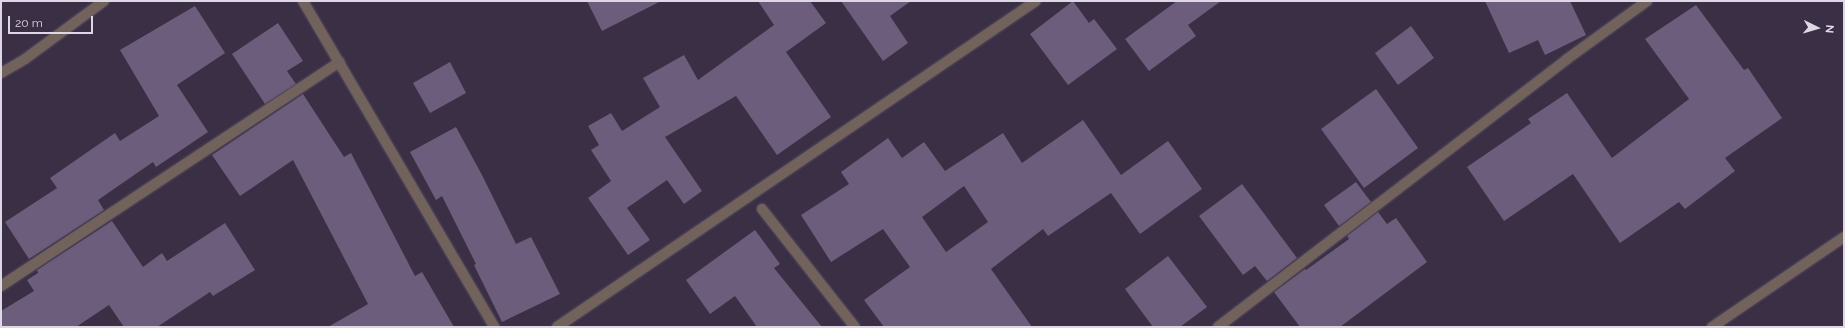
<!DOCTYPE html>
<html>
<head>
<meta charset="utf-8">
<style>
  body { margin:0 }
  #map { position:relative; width:1845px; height:328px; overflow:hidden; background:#3a2f44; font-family:Raleway,sans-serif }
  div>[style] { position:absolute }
  .building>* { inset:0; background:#6d5d7c }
  .roads { filter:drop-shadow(0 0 1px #584d61) drop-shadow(0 0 1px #584d61) }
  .minor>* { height:10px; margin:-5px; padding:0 5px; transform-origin:5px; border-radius:5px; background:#72625c }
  span { translate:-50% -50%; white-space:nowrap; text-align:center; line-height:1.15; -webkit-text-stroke:4px #3a2f44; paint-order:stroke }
  .frame { position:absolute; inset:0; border:2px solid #ded7e5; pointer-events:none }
  .north { position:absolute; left:1797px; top:8px; width:40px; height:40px; -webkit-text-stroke:3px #3a2f44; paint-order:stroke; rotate:95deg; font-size:11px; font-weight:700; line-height:16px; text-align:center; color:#ded7e5 }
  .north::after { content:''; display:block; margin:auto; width:14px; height:18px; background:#ded7e5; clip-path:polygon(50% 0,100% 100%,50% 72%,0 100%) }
  .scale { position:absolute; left:8px; top:16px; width:85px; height:18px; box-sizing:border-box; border:2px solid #ded7e5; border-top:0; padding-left:5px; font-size:12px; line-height:14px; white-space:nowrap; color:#ded7e5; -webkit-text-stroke:3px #3a2f44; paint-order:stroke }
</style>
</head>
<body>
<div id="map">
  <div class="building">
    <div style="clip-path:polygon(587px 1px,661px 1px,602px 31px)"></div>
    <div style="clip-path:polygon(758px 1px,810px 1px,826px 23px,786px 52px,831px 117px,777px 155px,736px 96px,665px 137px,702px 191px,684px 204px,667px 180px,627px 208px,650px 240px,628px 255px,588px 198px,611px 181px,591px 150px,599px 145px,588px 126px,611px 113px,622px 131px,660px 107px,643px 78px,684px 55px,698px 80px,774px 25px)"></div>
    <div style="clip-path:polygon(841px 1px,911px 1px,890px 16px,908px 43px,883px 61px)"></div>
    <div style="clip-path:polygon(1073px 1px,1089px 23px,1094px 19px,1117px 49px,1068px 85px,1030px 34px)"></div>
    <div style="clip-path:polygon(1177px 1px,1221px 1px,1188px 25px,1196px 36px,1149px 71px,1125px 39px)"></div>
    <div style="clip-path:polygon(1485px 1px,1570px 1px,1586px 35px,1545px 55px,1538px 40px,1509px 53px)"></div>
    <div style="clip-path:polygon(1696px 5px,1744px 70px,1748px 68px,1782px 118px,1725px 158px,1735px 171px,1685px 209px,1679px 202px,1620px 243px,1573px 174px,1504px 221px,1467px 167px,1531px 123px,1528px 119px,1567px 93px,1612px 158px,1689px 99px,1645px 39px)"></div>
    <div style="clip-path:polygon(195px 6px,225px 53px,177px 85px,208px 132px,156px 167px,153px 162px,98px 200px,104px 210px,29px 259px,5px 222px,57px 188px,50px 178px,115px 133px,120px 141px,159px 116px,120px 50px)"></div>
    <div style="clip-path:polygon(278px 23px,303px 61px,287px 71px,296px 84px,265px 104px,232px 54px)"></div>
    <div style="clip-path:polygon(1411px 26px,1434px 58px,1398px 85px,1375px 53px)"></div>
    <div style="clip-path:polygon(450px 62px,466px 93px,430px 113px,413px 83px)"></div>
    <div style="clip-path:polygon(1376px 89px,1418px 148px,1364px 188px,1321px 129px)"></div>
    <div style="clip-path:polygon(303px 94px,344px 157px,351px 153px,415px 276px,422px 272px,454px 327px,328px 327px,368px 304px,293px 160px,240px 196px,212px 155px)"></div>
    <div style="clip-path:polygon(evenodd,1083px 120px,1121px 175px,1168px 141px,1202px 189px,1140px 234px,1111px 193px,1048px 236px,1043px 229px,991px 269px,1032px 327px,884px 327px,864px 300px,910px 267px,883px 229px,831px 262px,801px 215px,849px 184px,841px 172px,888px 138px,902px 158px,924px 142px,945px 171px,1003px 133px,1022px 163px,1083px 120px,964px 186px,988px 222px,946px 252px,922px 217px,964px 186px)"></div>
    <div style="clip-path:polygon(456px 127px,482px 175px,516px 244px,531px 237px,560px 294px,502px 322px,474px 265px,476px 264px,442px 196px,436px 200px,410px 152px)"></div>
    <div style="clip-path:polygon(1356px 182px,1371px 202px,1339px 226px,1324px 205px)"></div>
    <div style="clip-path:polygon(1242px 184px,1297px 258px,1267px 281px,1255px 266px,1243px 275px,1199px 216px)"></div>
    <div style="clip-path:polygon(1378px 212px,1387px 224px,1396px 218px,1427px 262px,1340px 327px,1300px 327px,1274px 292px,1305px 269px,1306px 270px,1349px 239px,1347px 236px)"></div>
    <div style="clip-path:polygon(112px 221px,143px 267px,162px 253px,167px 261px,225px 223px,255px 270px,213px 296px,210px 292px,157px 327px,124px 327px,109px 305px,76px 327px,1px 327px,1px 311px,34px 291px,27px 280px,38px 273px,37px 270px)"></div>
    <div style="clip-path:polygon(755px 230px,780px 264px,774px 268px,822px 327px,757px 327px,735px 296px,710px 314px,686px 280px)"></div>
    <div style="clip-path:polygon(1168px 256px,1207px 307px,1180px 327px,1153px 327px,1125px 289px)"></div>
  </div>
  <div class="roads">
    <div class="minor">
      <div style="left:303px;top:1px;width:378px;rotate:59.6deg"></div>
      <div style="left:1px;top:73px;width:28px;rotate:-30deg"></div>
      <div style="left:25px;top:59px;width:98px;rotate:-36.3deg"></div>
      <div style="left:762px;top:209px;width:150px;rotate:51.8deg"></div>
      <div style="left:1px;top:286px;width:406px;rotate:-33.5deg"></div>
      <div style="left:557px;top:327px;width:579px;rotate:-34.24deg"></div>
      <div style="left:1218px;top:327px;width:440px;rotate:-37.5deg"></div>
      <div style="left:1567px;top:59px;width:99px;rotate:-35.9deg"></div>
      <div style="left:1712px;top:327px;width:160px;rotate:-34.3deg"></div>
    </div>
  </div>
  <div class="frame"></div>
  <div class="north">N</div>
  <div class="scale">20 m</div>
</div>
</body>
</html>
